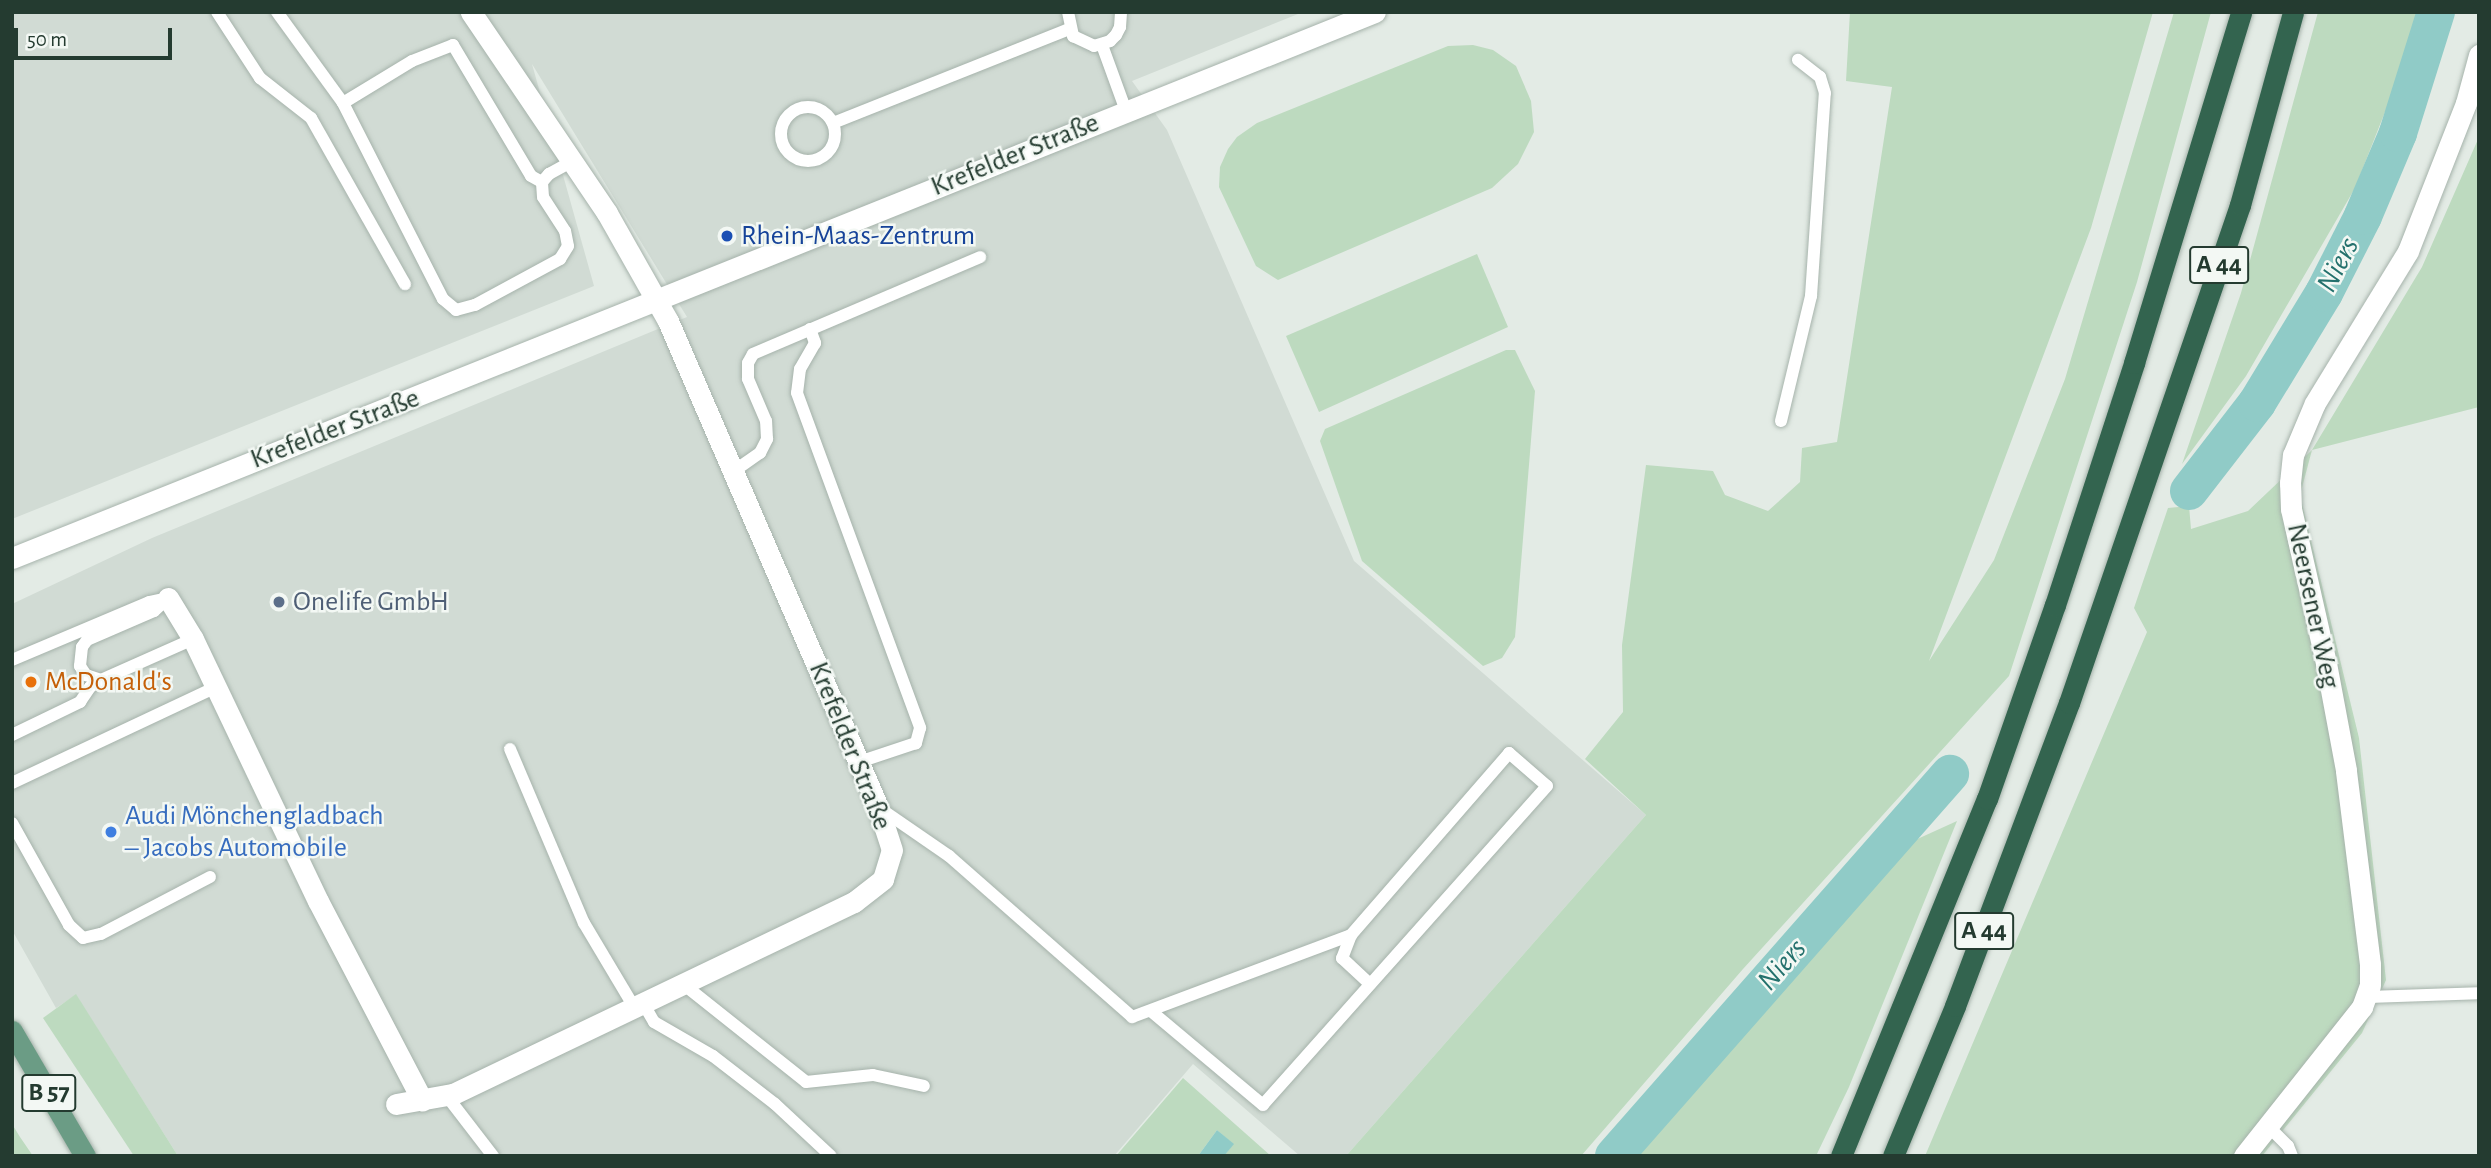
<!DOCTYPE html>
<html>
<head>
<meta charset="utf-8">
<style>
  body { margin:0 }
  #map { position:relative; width:2491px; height:1168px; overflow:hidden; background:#e3ebe5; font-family:"Alegreya Sans",sans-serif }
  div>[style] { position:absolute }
  .built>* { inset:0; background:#d1dbd4 }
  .green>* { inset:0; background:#bddabf }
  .water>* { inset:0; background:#90cbc7 }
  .river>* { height:38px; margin:-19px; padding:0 19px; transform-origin:19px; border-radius:19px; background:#90cbc7 }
  .roads { filter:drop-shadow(0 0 2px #a6b3ab) drop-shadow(0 0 2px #a6b3ab) }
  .service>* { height:12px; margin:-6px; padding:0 6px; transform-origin:6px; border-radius:6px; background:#fff }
  .service>.ring { margin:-6px; padding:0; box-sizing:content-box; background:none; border:12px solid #fff; border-radius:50% }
  .minor>* { height:21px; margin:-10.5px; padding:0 10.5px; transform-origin:10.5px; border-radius:10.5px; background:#fff }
  .tertiary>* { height:21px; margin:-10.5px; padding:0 10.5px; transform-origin:10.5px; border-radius:10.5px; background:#fff }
  .primary>* { height:21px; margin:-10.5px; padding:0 10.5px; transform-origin:10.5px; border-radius:10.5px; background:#6b9c85 }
  .motorway>* { height:21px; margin:-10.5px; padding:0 10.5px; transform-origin:10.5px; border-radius:10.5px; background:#33644f }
  .dots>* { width:19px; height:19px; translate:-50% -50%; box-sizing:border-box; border:4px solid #f3f8f4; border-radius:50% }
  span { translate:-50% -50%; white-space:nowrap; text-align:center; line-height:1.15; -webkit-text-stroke:5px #f3f8f4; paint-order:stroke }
  .shield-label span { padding:2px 5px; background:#f3f8f4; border:2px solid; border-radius:5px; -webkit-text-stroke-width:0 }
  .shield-label { font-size:26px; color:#243b30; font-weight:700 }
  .street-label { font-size:28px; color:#243b30 }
  .transit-label { font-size:28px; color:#164399 }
  .left { translate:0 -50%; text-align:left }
  .service-label { font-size:28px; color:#4e5e75 }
  .food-label { font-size:28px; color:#c56008 }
  .shop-label { font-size:28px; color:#366cbe }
  .water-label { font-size:30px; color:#24716d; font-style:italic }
  .frame { position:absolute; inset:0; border:14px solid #243b30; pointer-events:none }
  .scale { position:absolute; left:14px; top:28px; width:158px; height:32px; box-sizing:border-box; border:4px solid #243b30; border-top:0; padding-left:9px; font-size:21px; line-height:24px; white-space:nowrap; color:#243b30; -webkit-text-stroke:5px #f3f8f4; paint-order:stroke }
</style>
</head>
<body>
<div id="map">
  <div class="built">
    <div style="clip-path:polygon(12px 12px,1303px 12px,1132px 81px,1167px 130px,1354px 561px,1646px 815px,1346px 1156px,1300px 1156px,1193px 1064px,1114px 1156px,178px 1156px,76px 995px,56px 1008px,12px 930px,12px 604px,152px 538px,687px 317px,532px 64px,594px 286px,12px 519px)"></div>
  </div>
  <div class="green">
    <div style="clip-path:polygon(1850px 12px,2153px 12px,2091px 228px,1929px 661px,1994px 560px,2065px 379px,2174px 12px,2211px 12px,2137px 282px,2009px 676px,1743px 969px,1581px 1156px,1346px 1156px,1646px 815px,1585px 759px,1623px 712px,1622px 645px,1646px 465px,1713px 471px,1725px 495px,1768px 511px,1800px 482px,1802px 448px,1837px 442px,1892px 87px,1846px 81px)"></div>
    <div style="clip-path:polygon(2318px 12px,2417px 12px,2394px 89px,2355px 188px,2246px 376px,2182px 464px,2241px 293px)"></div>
    <div style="clip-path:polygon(1473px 45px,1493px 50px,1516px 66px,1531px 101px,1534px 132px,1518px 164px,1492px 188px,1278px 280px,1256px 266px,1219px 187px,1220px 167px,1228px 149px,1237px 137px,1257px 123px,1448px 46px)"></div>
    <div style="clip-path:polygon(2479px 137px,2479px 407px,2312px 450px,2300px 495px,2359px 738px,2386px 980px,2362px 1033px,2262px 1156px,1925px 1156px,2147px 632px,2134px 608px,2168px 508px,2189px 506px,2191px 529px,2248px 511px,2312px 450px,2422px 267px)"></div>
    <div style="clip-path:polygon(1477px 254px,1508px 327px,1319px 412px,1286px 336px)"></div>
    <div style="clip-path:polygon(1506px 350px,1515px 350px,1535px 391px,1515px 637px,1502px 658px,1483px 666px,1362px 561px,1320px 441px,1325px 429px)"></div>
    <div style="clip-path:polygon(1957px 821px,1849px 1087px,1816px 1156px,1626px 1156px,1792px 965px,1913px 841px)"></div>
    <div style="clip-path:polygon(76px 994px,178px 1156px,134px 1156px,43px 1018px)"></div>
    <div style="clip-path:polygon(1183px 1078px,1271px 1156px,1224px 1156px,1233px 1144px,1217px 1130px,1198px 1156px,1116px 1156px)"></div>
    <div style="clip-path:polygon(12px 1124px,20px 1137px,33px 1156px,12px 1156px)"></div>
  </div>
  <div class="water">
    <div style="clip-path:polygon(1217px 1130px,1234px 1144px,1224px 1156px,1198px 1156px)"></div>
  </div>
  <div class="river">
    <div style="left:2189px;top:491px;width:111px;rotate:-52.3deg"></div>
    <div style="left:2257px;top:403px;width:129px;rotate:-58.7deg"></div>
    <div style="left:2324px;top:293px;width:86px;rotate:-63.1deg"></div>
    <div style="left:2363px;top:216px;width:90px;rotate:-67.1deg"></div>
    <div style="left:2398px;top:133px;width:127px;rotate:-72.6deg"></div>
    <div style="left:1614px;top:1156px;width:509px;rotate:-48.67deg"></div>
  </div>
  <div class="roads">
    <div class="service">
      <div style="left:217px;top:12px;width:79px;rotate:56.9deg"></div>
      <div style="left:260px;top:78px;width:65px;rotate:38.1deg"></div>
      <div style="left:311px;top:118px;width:191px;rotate:60.5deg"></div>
      <div style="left:277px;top:12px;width:112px;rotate:54deg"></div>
      <div style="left:343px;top:103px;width:220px;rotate:63deg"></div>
      <div style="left:443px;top:299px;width:17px;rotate:40deg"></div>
      <div style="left:456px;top:310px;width:20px;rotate:-15deg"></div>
      <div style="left:475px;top:305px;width:97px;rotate:-28.4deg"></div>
      <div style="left:560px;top:259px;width:15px;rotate:-58deg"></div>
      <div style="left:568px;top:246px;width:15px;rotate:-101deg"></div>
      <div style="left:565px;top:231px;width:40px;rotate:-122.9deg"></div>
      <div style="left:543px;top:197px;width:15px;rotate:-94deg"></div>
      <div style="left:542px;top:182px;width:11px;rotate:-49deg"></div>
      <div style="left:549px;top:174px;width:26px;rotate:-29deg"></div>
      <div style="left:1068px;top:12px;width:25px;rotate:78deg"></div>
      <div style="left:1073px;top:36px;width:23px;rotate:25deg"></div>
      <div style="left:1094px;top:46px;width:17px;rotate:-17deg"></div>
      <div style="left:1110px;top:41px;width:8px;rotate:-45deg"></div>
      <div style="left:1116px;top:35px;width:9px;rotate:-63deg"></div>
      <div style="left:1120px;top:27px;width:15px;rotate:-86deg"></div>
      <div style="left:1102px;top:45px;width:70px;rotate:70deg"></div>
      <div style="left:343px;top:103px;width:81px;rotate:-31.3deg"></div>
      <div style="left:412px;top:61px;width:44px;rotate:-21.3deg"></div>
      <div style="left:453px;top:45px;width:152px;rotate:59.2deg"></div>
      <div style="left:531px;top:176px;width:13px;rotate:29deg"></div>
      <div class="ring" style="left:781px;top:107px;width:42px;height:42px"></div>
      <div style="left:833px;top:123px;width:254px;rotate:-21.7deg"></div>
      <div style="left:810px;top:329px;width:15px;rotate:70deg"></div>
      <div style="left:815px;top:343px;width:30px;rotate:120deg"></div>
      <div style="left:800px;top:369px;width:24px;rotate:97deg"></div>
      <div style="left:797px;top:393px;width:357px;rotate:69.8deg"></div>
      <div style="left:920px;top:728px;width:16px;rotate:105deg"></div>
      <div style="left:916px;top:743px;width:60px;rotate:161.6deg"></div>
      <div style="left:1781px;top:421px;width:129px;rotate:-76.5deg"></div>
      <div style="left:1811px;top:296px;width:203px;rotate:-86.1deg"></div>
      <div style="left:1825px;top:93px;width:17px;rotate:-107deg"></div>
      <div style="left:1820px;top:77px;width:28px;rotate:-142deg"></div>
      <div style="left:734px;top:471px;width:32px;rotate:-35deg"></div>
      <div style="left:760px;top:453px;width:16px;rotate:-63deg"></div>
      <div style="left:767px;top:439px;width:18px;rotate:-93deg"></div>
      <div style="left:766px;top:421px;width:46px;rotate:-113.2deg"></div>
      <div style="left:748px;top:379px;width:16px;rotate:-90deg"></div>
      <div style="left:748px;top:363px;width:10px;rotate:-61deg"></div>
      <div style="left:753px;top:354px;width:247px;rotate:-23.1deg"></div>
      <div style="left:12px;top:660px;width:149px;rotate:-22.9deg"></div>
      <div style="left:149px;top:602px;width:19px;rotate:-12deg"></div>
      <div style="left:101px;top:680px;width:16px;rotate:-162deg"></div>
      <div style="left:86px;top:675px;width:11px;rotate:-124deg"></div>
      <div style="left:80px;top:666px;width:19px;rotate:-84deg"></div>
      <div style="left:82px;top:647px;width:9px;rotate:-54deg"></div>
      <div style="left:87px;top:640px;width:73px;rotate:-23.4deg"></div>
      <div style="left:154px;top:611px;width:19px;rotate:-43deg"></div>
      <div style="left:12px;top:735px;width:76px;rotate:-25.9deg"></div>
      <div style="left:80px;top:702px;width:18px;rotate:-56deg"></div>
      <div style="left:90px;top:687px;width:13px;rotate:-32deg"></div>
      <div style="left:101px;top:680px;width:101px;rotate:-24deg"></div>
      <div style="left:510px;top:749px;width:189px;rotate:67deg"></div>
      <div style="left:584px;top:923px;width:98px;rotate:59.2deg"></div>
      <div style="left:12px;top:783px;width:225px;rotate:-25.2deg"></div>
      <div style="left:878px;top:807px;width:86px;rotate:34.6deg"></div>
      <div style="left:949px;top:856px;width:244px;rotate:41.3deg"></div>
      <div style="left:1132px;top:1017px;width:234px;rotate:-20.5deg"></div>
      <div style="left:1351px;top:935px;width:241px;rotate:-49deg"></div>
      <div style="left:1509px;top:753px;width:50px;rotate:41deg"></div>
      <div style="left:1547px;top:786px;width:427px;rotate:131.7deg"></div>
      <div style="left:1263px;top:1105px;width:146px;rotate:-140deg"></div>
      <div style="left:12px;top:823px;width:117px;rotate:60.8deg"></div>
      <div style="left:69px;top:925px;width:19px;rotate:43deg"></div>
      <div style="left:83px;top:938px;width:18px;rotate:-13deg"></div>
      <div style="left:101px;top:934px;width:123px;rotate:-27.6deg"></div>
      <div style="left:1351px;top:935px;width:25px;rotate:111deg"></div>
      <div style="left:1342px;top:958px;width:38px;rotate:43deg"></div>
      <div style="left:683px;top:984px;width:157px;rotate:38.5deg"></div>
      <div style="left:806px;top:1082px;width:67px;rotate:-6deg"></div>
      <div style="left:873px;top:1075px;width:52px;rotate:12.2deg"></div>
      <div style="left:2367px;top:997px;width:112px;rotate:-2deg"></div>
      <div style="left:643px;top:1003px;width:22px;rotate:60deg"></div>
      <div style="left:654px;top:1022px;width:68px;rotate:30deg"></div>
      <div style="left:713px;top:1056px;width:78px;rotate:37.7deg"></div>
      <div style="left:775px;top:1104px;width:76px;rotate:42.9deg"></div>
      <div style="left:446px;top:1095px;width:77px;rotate:52.4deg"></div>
      <div style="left:2266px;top:1124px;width:31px;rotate:45deg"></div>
      <div style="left:2288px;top:1146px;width:11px;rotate:68deg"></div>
    </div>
    <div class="minor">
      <div style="left:168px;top:598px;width:48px;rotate:58.6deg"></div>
      <div style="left:193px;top:639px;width:290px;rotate:64.5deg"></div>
      <div style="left:318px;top:901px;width:225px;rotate:62.4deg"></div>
      <div style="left:396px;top:1104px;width:58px;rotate:-10deg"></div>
      <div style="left:453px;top:1094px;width:445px;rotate:-25.6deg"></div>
      <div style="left:854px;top:902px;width:37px;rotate:-38deg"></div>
      <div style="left:883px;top:879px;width:30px;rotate:-73deg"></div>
      <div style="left:892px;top:850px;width:45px;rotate:-108deg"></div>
      <div style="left:878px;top:807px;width:529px;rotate:-113.37deg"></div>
      <div style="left:668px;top:321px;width:124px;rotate:-119.5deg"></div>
      <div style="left:607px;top:213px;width:243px;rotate:-124.1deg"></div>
      <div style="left:2244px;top:1156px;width:190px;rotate:-51.6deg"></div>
      <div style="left:2362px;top:1007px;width:23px;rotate:-70deg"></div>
      <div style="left:2370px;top:985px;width:21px;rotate:-90deg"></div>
      <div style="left:2370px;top:964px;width:195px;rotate:-97.1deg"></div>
      <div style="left:2346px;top:770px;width:109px;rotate:-100.6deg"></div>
      <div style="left:2326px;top:663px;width:158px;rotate:-102.8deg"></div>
      <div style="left:2291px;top:509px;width:26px;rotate:-92deg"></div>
      <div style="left:2290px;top:483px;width:28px;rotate:-84deg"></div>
      <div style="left:2293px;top:455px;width:56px;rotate:-67.1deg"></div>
      <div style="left:2315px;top:403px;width:178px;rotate:-58.5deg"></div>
      <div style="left:2408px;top:251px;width:159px;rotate:-68.6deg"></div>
      <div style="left:2466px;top:103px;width:50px;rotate:-74.8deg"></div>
    </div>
    <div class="tertiary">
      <div style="left:12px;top:558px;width:1468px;rotate:-21.83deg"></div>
    </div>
    <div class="primary">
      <div style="left:12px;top:1031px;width:145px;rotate:59.7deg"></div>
    </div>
    <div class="motorway">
      <div style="left:1841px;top:1156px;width:386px;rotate:-67.8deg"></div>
      <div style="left:1987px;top:799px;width:206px;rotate:-70.7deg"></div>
      <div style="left:2055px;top:605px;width:255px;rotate:-71.9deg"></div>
      <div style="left:2134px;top:363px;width:367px;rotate:-73deg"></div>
      <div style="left:1893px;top:1156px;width:162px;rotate:-67.5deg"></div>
      <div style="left:1955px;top:1006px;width:324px;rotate:-69.4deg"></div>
      <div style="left:2069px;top:703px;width:527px;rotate:-71.05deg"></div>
      <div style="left:2240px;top:205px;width:200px;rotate:-74.6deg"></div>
    </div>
  </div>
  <div class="dots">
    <div style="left:727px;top:236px;background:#1a4fb4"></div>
    <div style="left:279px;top:602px;background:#5c6f8a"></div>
    <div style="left:31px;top:682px;background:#e8710a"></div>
    <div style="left:111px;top:832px;background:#3f7fe0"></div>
  </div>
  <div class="shield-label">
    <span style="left:2219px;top:265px">A 44</span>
    <span style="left:1984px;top:931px">A 44</span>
    <span style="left:49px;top:1093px">B 57</span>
  </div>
  <div class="street-label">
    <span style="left:1015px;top:155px;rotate:-22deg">Krefelder Straße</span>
    <span style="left:335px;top:429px;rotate:-21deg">Krefelder Straße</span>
    <span style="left:2313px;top:606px;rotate:78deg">Neersener Weg</span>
    <span style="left:850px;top:746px;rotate:68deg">Krefelder Straße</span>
  </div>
  <div class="transit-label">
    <span class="left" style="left:741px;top:236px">Rhein-Maas-Zentrum</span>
  </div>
  <div class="service-label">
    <span class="left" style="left:293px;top:602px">Onelife GmbH</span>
  </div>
  <div class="food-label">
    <span class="left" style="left:45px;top:682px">McDonald's</span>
  </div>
  <div class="shop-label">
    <span class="left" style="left:125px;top:832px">Audi Mönchengladbach<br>– Jacobs Automobile</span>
  </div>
  <div class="water-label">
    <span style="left:2338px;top:265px;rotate:-62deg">Niers</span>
    <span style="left:1782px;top:965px;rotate:-49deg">Niers</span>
  </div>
  <div class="frame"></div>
  <div class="scale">50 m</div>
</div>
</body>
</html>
